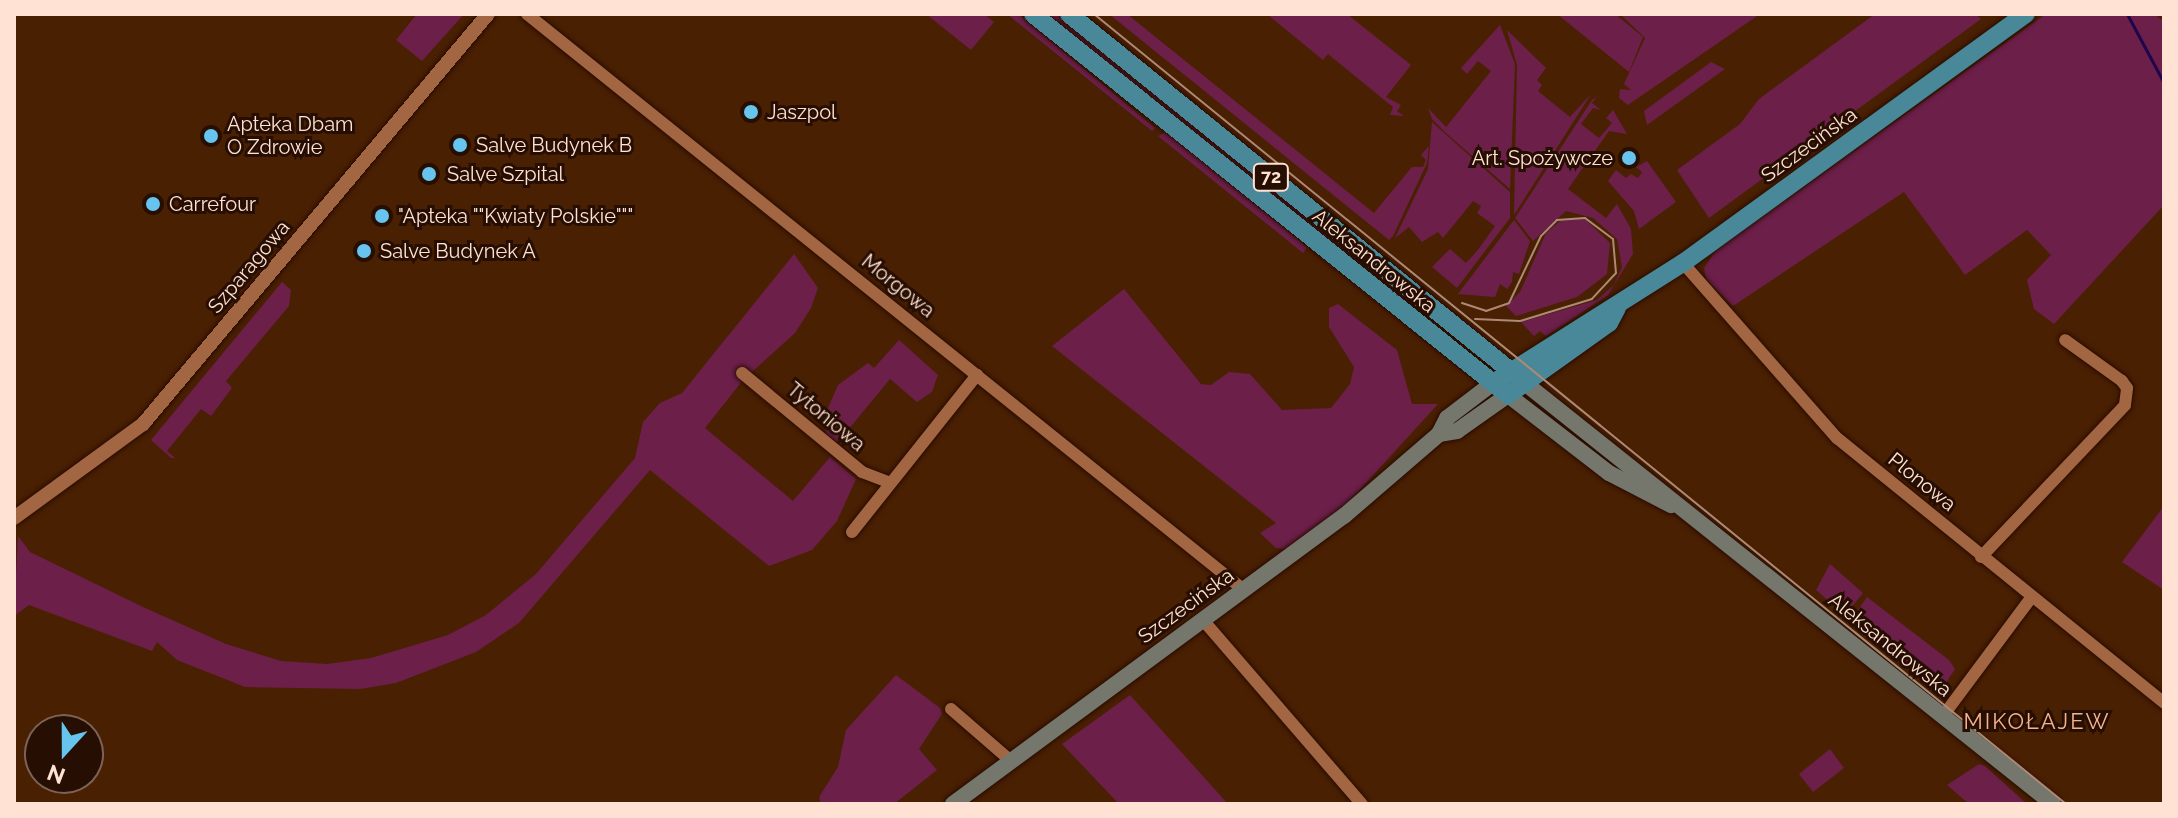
<!DOCTYPE html>
<html>
<head>
<meta charset="utf-8">
<style>
  body { margin:0 }
  #map { position:relative; width:2178px; height:818px; overflow:hidden; background:#4a2003; font-family:Raleway,sans-serif }
  div>[style] { position:absolute }
  .green>* { inset:0; background:#6c1f49 }
  .stream>* { height:3px; margin:-1.5px; padding:0 1.5px; transform-origin:1.5px; border-radius:1.5px; background:#1f054c }
  .roads { filter:drop-shadow(0 0 2px #290c00) drop-shadow(0 0 2px #290c00) }
  .minor>* { height:12px; margin:-6px; padding:0 6px; transform-origin:6px; border-radius:6px; background:#a36642 }
  .tertiary>* { height:14px; margin:-7px; padding:0 7px; transform-origin:7px; border-radius:7px; background:#a36642 }
  .secondary>* { height:16px; margin:-8px; padding:0 8px; transform-origin:8px; border-radius:8px; background:#75776d }
  .primary>* { height:18px; margin:-9px; padding:0 9px; transform-origin:9px; border-radius:9px; background:#488898 }
  .tram>* { height:2px; margin:-1px; padding:0 1px; transform-origin:1px; border-radius:1px; background:#ad8a75 }
  .dots>* { width:22px; height:22px; translate:-50% -50%; box-sizing:border-box; border:4px solid #260e02; border-radius:50% }
  span { translate:-50% -50%; white-space:nowrap; text-align:center; line-height:1.15; -webkit-text-stroke:6px #260e02; paint-order:stroke }
  .shield-label span { padding:2px 6px; background:#260e02; border:2px solid; border-radius:6px; -webkit-text-stroke-width:0 }
  .shield-label { font-size:18px; color:#ffe2d3; font-weight:700 }
  .poi-label { font-size:20px; color:#ffe2d3 }
  .left { translate:0 -50%; text-align:left }
  .right { translate:-100% -50%; text-align:right }
  .street-label { font-size:20px; color:#ffe2d3 }
  .neighbourhood-label { font-size:22px; color:#f6b28c; letter-spacing:2px }
  .frame { position:absolute; inset:0; border:16px solid #ffe2d3; pointer-events:none }
  .north { position:absolute; left:24px; top:714px; width:80px; height:80px; box-sizing:border-box; background:#260e02; border:2px solid #7d6356; border-radius:50%; rotate:201deg; font-size:22px; font-weight:700; line-height:32px; text-align:center; color:#ffe2d3 }
  .north::after { content:''; display:block; margin:auto; width:28px; height:36px; background:#67c4ef; clip-path:polygon(50% 0,100% 100%,50% 72%,0 100%) }
</style>
</head>
<body>
<div id="map">
  <div class="green">
    <div style="clip-path:polygon(417px 14px,464px 14px,422px 61px,396px 40px)"></div>
    <div style="clip-path:polygon(926px 14px,984px 14px,994px 22px,971px 50px)"></div>
    <div style="clip-path:polygon(1007px 14px,1018px 14px,1155px 128px,1152px 131px)"></div>
    <div style="clip-path:polygon(1046px 14px,1056px 14px,1433px 318px,1290px 210px)"></div>
    <div style="clip-path:polygon(1109px 14px,1127px 14px,1374px 213px,1412px 167px,1423px 167px,1426px 160px,1421px 155px,1429px 146px,1427px 163px,1393px 236px,1389px 240px)"></div>
    <div style="clip-path:polygon(1267px 14px,1347px 14px,1411px 65px,1386px 97px,1401px 105px,1397px 111px,1404px 116px,1390px 115px,1393px 107px,1383px 99px,1328px 54px,1323px 60px)"></div>
    <div style="clip-path:polygon(1557px 14px,1615px 14px,1643px 37px,1629px 72px)"></div>
    <div style="clip-path:polygon(1620px 14px,1760px 14px,1628px 105px,1619px 98px,1620px 89px,1631px 90px,1624px 84px,1645px 38px)"></div>
    <div style="clip-path:polygon(1875px 14px,1975px 14px,1981px 19px,1709px 218px,1677px 170px,1740px 124px,1759px 99px)"></div>
    <div style="clip-path:polygon(2046px 14px,2153px 14px,2164px 21px,2164px 205px,2054px 324px,2034px 309px,2027px 280px,2051px 255px,2027px 230px,1965px 275px,1904px 192px,1733px 306px,1706px 279px,1704px 268px,1717px 249px)"></div>
    <div style="clip-path:polygon(1500px 25px,1515px 64px,1510px 189px,1446px 133px,1432px 119px,1428px 108px,1446px 127px,1491px 71px,1478px 61px,1467px 74px,1461px 68px)"></div>
    <div style="clip-path:polygon(1507px 30px,1546px 68px,1537px 80px,1542px 85px,1538px 91px,1570px 117px,1591px 94px,1514px 215px,1517px 65px)"></div>
    <div style="clip-path:polygon(1711px 62px,1725px 69px,1647px 125px,1644px 111px)"></div>
    <div style="clip-path:polygon(1597px 97px,1592px 103px,1601px 110px,1593px 108px,1581px 124px,1599px 138px,1612px 123px,1606px 118px,1613px 110px,1627px 134px,1609px 131px,1568px 189px,1606px 218px,1617px 204px,1631px 229px,1633px 254px,1608px 295px,1546px 336px,1540px 331px,1534px 336px,1521px 322px,1597px 300px,1614px 285px,1622px 267px,1617px 239px,1593px 218px,1566px 211px,1533px 241px,1515px 218px,1592px 100px)"></div>
    <div style="clip-path:polygon(1432px 122px,1510px 192px,1510px 218px,1457px 288px,1432px 267px,1450px 249px,1466px 263px,1477px 251px,1495px 226px,1477px 213px,1481px 206px,1473px 201px,1443px 238px,1438px 232px,1422px 242px,1409px 227px,1395px 238px,1428px 169px)"></div>
    <div style="clip-path:polygon(1166px 132px,1301px 242px,1307px 248px,1303px 253px,1158px 136px)"></div>
    <div style="clip-path:polygon(1647px 161px,1676px 202px,1639px 229px,1634px 211px,1608px 181px,1616px 170px,1626px 178px,1631px 174px,1638px 178px,1642px 172px,1636px 167px)"></div>
    <div style="clip-path:polygon(1584px 218px,1610px 243px,1607px 274px,1577px 297px,1516px 316px,1506px 306px,1520px 292px,1546px 233px,1560px 221px)"></div>
    <div style="clip-path:polygon(1514px 220px,1530px 241px,1519px 274px,1513px 272px,1512px 282px,1507px 289px,1500px 284px,1495px 297px,1458px 294px)"></div>
    <div style="clip-path:polygon(794px 254px,818px 288px,811px 308px,795px 333px,743px 380px,705px 428px,793px 501px,830px 457px,856px 479px,837px 521px,812px 550px,769px 566px,650px 470px,519px 623px,476px 652px,396px 683px,360px 689px,245px 687px,177px 660px,157px 642px,152px 651px,29px 605px,14px 616px,18px 536px,30px 552px,145px 608px,226px 644px,281px 661px,327px 664px,371px 658px,448px 635px,486px 615px,536px 574px,635px 458px,643px 422px,660px 403px,682px 393px)"></div>
    <div style="clip-path:polygon(282px 282px,291px 290px,289px 306px,226px 381px,232px 388px,211px 416px,201px 409px,167px 451px,175px 458px,171px 458px,151px 440px)"></div>
    <div style="clip-path:polygon(1124px 289px,1201px 384px,1211px 385px,1229px 372px,1250px 374px,1282px 410px,1331px 408px,1350px 384px,1354px 367px,1329px 327px,1329px 308px,1338px 304px,1397px 350px,1412px 404px,1438px 404px,1344px 507px,1309px 535px,1285px 549px,1276px 548px,1260px 533px,1276px 523px,1052px 346px)"></div>
    <div style="clip-path:polygon(899px 340px,938px 375px,932px 392px,917px 402px,890px 379px,838px 442px,826px 435px,825px 415px,838px 385px,868px 363px,874px 368px)"></div>
    <div style="clip-path:polygon(2164px 506px,2164px 590px,2122px 562px)"></div>
    <div style="clip-path:polygon(1830px 564px,1863px 593px,1845px 615px,1816px 590px)"></div>
    <div style="clip-path:polygon(1867px 597px,1949px 660px,1955px 669px,1942px 689px,1851px 620px)"></div>
    <div style="clip-path:polygon(896px 675px,940px 708px,942px 714px,919px 749px,937px 770px,894px 804px,821px 804px,819px 797px,838px 767px,846px 730px)"></div>
    <div style="clip-path:polygon(1130px 695px,1228px 804px,1119px 804px,1062px 744px)"></div>
    <div style="clip-path:polygon(1830px 749px,1844px 768px,1813px 792px,1799px 774px)"></div>
    <div style="clip-path:polygon(1979px 764px,1985px 766px,2027px 804px,1969px 804px,1947px 785px)"></div>
  </div>
  <div class="stream">
    <div style="left:2127px;top:14px;width:78px;rotate:61.8deg"></div>
  </div>
  <div class="roads">
    <div class="minor">
      <div style="left:527px;top:14px;width:920px;rotate:38.78deg"></div>
      <div style="left:1683px;top:263px;width:233px;rotate:48.7deg"></div>
      <div style="left:1837px;top:438px;width:421px;rotate:39deg"></div>
      <div style="left:742px;top:373px;width:156px;rotate:39.5deg"></div>
      <div style="left:862px;top:472px;width:30px;rotate:21deg"></div>
      <div style="left:852px;top:532px;width:201px;rotate:-51.5deg"></div>
      <div style="left:1981px;top:557px;width:209px;rotate:-46.5deg"></div>
      <div style="left:2125px;top:405px;width:17px;rotate:-83deg"></div>
      <div style="left:2127px;top:388px;width:9px;rotate:-126deg"></div>
      <div style="left:2122px;top:381px;width:70px;rotate:-144.3deg"></div>
      <div style="left:1203px;top:620px;width:243px;rotate:49.2deg"></div>
      <div style="left:951px;top:709px;width:79px;rotate:40.9deg"></div>
      <div style="left:1943px;top:716px;width:147px;rotate:-53.3deg"></div>
    </div>
    <div class="tertiary">
      <div style="left:14px;top:518px;width:160px;rotate:-36.1deg"></div>
      <div style="left:143px;top:424px;width:536px;rotate:-49.92deg"></div>
    </div>
    <div class="secondary">
      <div style="left:1526px;top:384px;width:674px;rotate:38.55deg"></div>
      <div style="left:1439px;top:434px;width:18px;rotate:-9deg"></div>
      <div style="left:1457px;top:431px;width:62px;rotate:-35.2deg"></div>
      <div style="left:1508px;top:395px;width:128px;rotate:37.7deg"></div>
      <div style="left:1609px;top:473px;width:70px;rotate:27.3deg"></div>
      <div style="left:953px;top:804px;width:486px;rotate:-36.4deg"></div>
      <div style="left:1344px;top:516px;width:125px;rotate:-40.8deg"></div>
      <div style="left:1439px;top:434px;width:18px;rotate:-63deg"></div>
      <div style="left:1447px;top:418px;width:58px;rotate:-37.3deg"></div>
    </div>
    <div class="primary">
      <div style="left:1033px;top:14px;width:609px;rotate:38.73deg"></div>
      <div style="left:1508px;top:395px;width:124px;rotate:-35.5deg"></div>
      <div style="left:1609px;top:323px;width:17px;rotate:-62deg"></div>
      <div style="left:1069px;top:14px;width:577px;rotate:38.95deg"></div>
      <div style="left:1493px;top:383px;width:225px;rotate:-32.3deg"></div>
      <div style="left:1683px;top:263px;width:424px;rotate:-36deg"></div>
    </div>
  </div>
  <div class="tram">
    <div style="left:1094px;top:14px;width:1253px;rotate:39.1deg"></div>
    <div style="left:1462px;top:303px;width:25px;rotate:18deg"></div>
    <div style="left:1486px;top:311px;width:24px;rotate:-19deg"></div>
    <div style="left:1509px;top:303px;width:74px;rotate:-64.5deg"></div>
    <div style="left:1541px;top:236px;width:23px;rotate:-45deg"></div>
    <div style="left:1557px;top:220px;width:28px;rotate:-4deg"></div>
    <div style="left:1585px;top:218px;width:35px;rotate:37deg"></div>
    <div style="left:1613px;top:239px;width:34px;rotate:85deg"></div>
    <div style="left:1616px;top:273px;width:35px;rotate:133deg"></div>
    <div style="left:1592px;top:299px;width:75px;rotate:163deg"></div>
    <div style="left:1520px;top:321px;width:45px;rotate:-177.5deg"></div>
  </div>
  <div class="dots">
    <div style="left:751px;top:112px;background:#67c4ef"></div>
    <div style="left:211px;top:136px;background:#67c4ef"></div>
    <div style="left:460px;top:145px;background:#67c4ef"></div>
    <div style="left:1629px;top:158px;background:#67c4ef"></div>
    <div style="left:429px;top:174px;background:#67c4ef"></div>
    <div style="left:153px;top:204px;background:#67c4ef"></div>
    <div style="left:382px;top:216px;background:#67c4ef"></div>
    <div style="left:364px;top:251px;background:#67c4ef"></div>
  </div>
  <div class="shield-label">
    <span style="left:1271px;top:177px">72</span>
  </div>
  <div class="poi-label">
    <span class="left" style="left:767px;top:112px">Jaszpol</span>
    <span class="left" style="left:227px;top:136px">Apteka Dbam<br>O Zdrowie</span>
    <span class="left" style="left:476px;top:145px">Salve Budynek B</span>
    <span class="right" style="left:1613px;top:158px">Art. Spożywcze</span>
    <span class="left" style="left:447px;top:174px">Salve Szpital</span>
    <span class="left" style="left:169px;top:204px">Carrefour</span>
    <span class="left" style="left:398px;top:216px">"Apteka ""Kwiaty Polskie"""</span>
    <span class="left" style="left:380px;top:251px">Salve Budynek A</span>
  </div>
  <div class="street-label">
    <span style="left:1809px;top:145px;rotate:-36deg">Szczecińska</span>
    <span style="left:1374px;top:261px;rotate:39deg">Aleksandrowska</span>
    <span style="left:249px;top:267px;rotate:-50deg">Szparagowa</span>
    <span style="left:898px;top:286px;rotate:39deg">Morgowa</span>
    <span style="left:826px;top:417px;rotate:40deg">Tytoniowa</span>
    <span style="left:1922px;top:482px;rotate:39deg">Plonowa</span>
    <span style="left:1186px;top:606px;rotate:-36deg">Szczecińska</span>
    <span style="left:1890px;top:645px;rotate:39deg">Aleksandrowska</span>
  </div>
  <div class="neighbourhood-label">
    <span style="left:2037px;top:722px">MIKOŁAJEW</span>
  </div>
  <div class="frame"></div>
  <div class="north">N</div>
</div>
</body>
</html>
